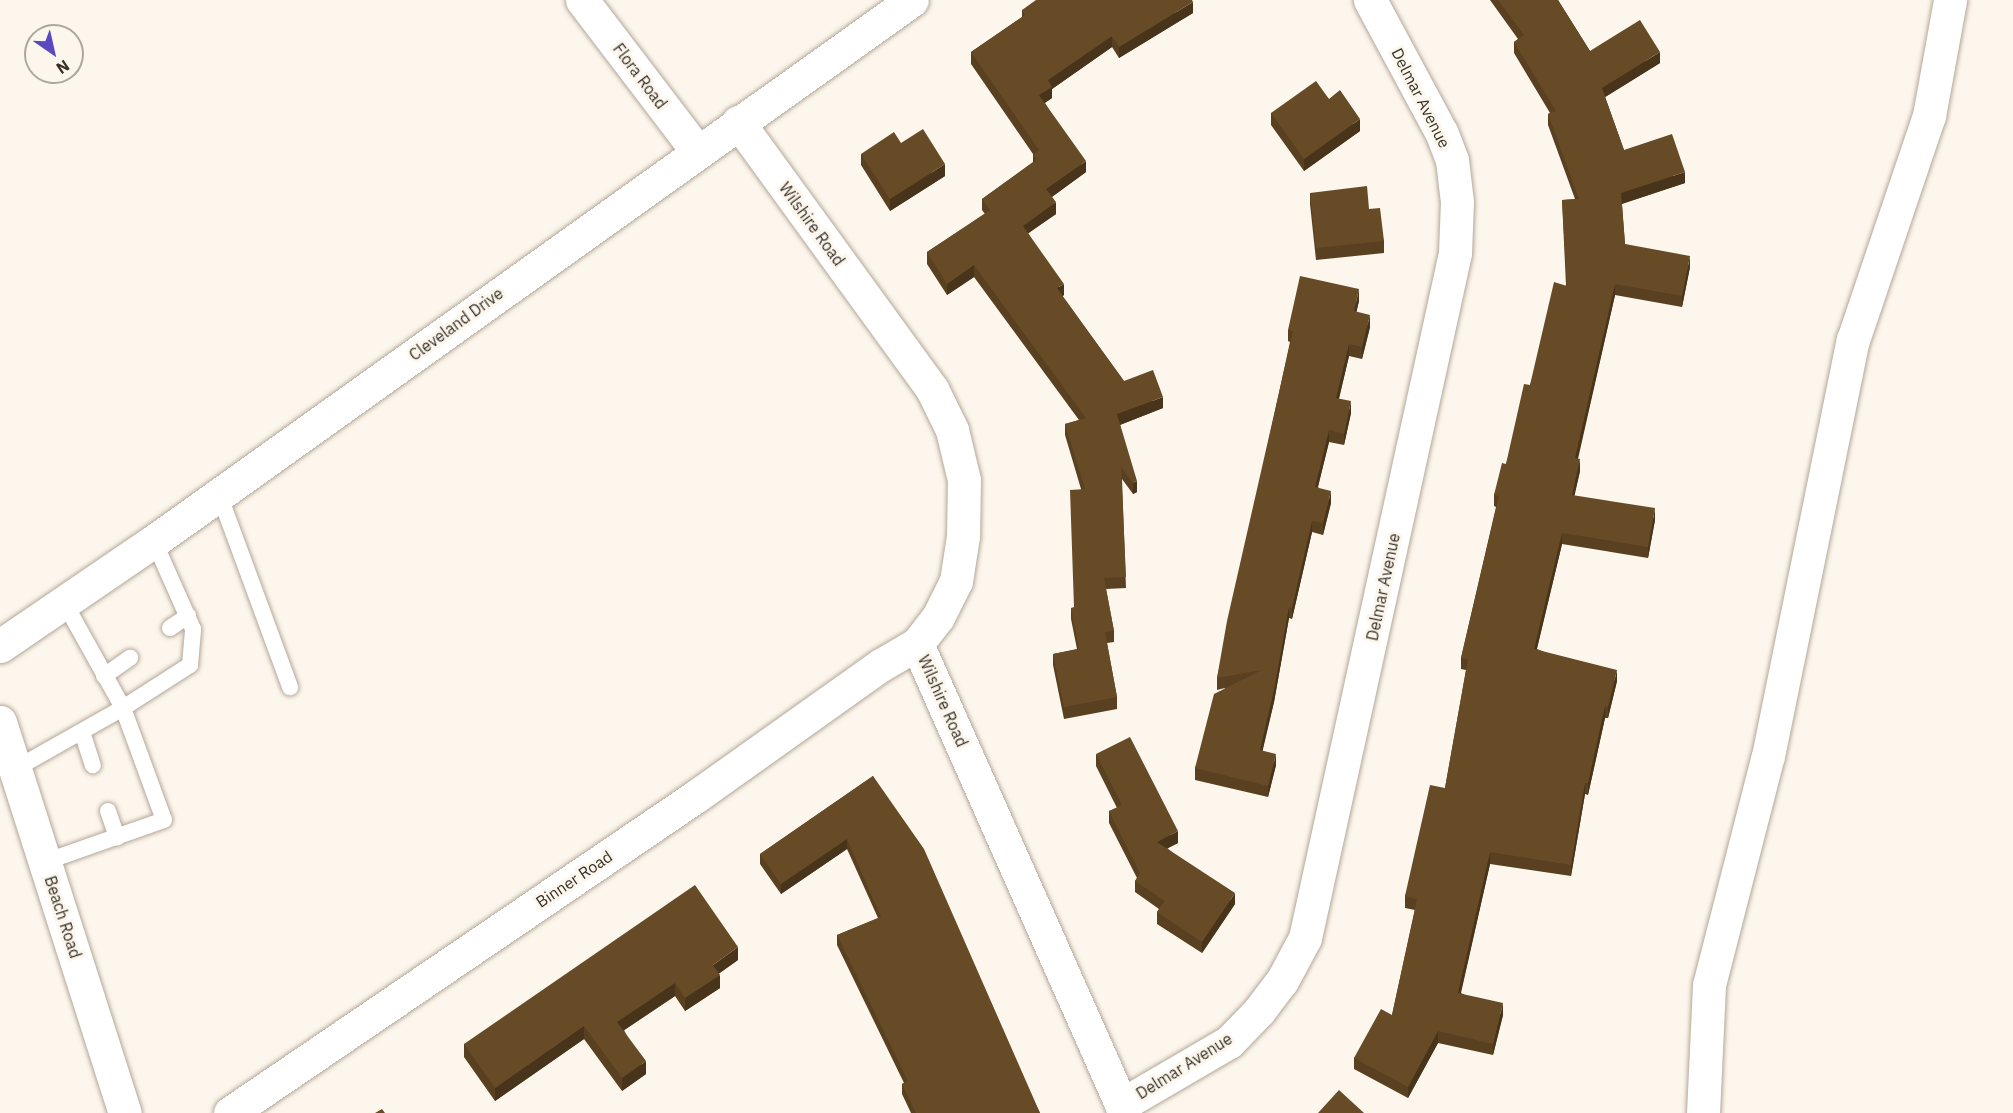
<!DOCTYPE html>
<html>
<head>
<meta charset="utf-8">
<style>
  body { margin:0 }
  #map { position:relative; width:2013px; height:1113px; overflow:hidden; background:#fdf6ec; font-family:"IBM Plex Sans",sans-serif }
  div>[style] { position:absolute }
  .roads { filter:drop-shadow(0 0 2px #b3a798) drop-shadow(0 0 2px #b3a798) }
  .service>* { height:16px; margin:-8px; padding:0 8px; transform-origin:8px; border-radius:8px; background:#fff }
  .minor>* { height:33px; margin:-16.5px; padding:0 16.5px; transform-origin:16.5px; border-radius:16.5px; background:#fff }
  .tertiary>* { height:33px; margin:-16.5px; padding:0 16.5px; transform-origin:16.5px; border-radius:16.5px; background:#fff }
  .motorway>* { height:33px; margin:-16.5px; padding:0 16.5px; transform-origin:16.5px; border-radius:16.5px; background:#fff }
  .wall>* { inset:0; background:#584021 }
  .shaded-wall>* { inset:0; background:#47341b }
  .building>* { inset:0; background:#664b26 }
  span { translate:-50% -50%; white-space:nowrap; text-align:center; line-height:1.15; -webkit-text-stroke:6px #fdf6ec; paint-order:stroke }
  .street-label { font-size:16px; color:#35312a }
  .north { position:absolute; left:24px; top:24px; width:60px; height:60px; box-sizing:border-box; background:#fdf6ec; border:2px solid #ada79e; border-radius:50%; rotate:146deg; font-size:16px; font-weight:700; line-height:24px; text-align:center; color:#35312a }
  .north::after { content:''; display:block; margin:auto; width:21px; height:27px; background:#5b49c1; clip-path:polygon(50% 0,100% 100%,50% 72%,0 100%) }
</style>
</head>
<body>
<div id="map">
  <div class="roads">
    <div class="service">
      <div style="left:219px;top:494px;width:206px;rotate:69.8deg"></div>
      <div style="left:64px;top:602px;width:121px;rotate:60.9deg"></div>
      <div style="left:123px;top:708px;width:80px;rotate:-32.7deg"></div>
      <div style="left:190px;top:665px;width:36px;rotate:-85deg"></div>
      <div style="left:193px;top:629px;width:96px;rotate:-113.9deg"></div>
      <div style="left:170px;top:628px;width:22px;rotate:-34deg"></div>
      <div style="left:104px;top:676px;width:32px;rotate:-35deg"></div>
      <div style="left:82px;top:732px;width:35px;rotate:72deg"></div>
      <div style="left:15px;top:769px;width:124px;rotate:-29.5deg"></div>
      <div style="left:123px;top:708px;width:119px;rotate:69.9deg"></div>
      <div style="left:164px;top:820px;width:126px;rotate:160.6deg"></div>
      <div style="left:108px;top:811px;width:28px;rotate:71deg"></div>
    </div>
    <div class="minor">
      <div style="left:582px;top:0;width:190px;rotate:52.7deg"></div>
      <div style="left:738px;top:122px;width:330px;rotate:54deg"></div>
      <div style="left:932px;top:389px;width:46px;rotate:64deg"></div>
      <div style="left:952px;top:430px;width:51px;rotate:76.5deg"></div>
      <div style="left:964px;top:480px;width:56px;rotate:91deg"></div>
      <div style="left:963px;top:536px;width:46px;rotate:98.8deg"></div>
      <div style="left:956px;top:581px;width:40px;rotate:116.6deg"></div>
      <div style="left:938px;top:617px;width:34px;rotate:128deg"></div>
      <div style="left:917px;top:644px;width:513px;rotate:66.08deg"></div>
      <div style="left:1121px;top:1105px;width:125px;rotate:-30.3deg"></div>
      <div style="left:1229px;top:1042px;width:43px;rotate:-45.9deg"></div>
      <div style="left:1259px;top:1011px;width:38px;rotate:-53deg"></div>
      <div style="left:1282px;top:981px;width:49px;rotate:-61.9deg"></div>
      <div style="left:1305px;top:938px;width:701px;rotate:-77.65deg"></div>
      <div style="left:1455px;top:253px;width:51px;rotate:-87.8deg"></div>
      <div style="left:1457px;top:202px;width:42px;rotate:-96.8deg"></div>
      <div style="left:1452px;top:160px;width:30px;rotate:-111deg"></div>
      <div style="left:1441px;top:132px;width:150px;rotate:-118.3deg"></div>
      <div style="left:230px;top:1113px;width:562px;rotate:-34.2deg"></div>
      <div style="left:695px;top:797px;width:228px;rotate:-35.4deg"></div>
      <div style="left:881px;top:665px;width:42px;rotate:-30.3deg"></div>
    </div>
    <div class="tertiary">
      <div style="left:0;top:646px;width:186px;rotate:-34.3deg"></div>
      <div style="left:154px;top:541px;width:931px;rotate:-35.52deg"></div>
      <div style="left:0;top:722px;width:410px;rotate:72.3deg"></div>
    </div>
    <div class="motorway">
      <div style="left:1703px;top:1113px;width:128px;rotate:-87.3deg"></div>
      <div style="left:1709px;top:985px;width:236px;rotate:-75.6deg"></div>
      <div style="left:1768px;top:756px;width:425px;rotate:-78.5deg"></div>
      <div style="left:1853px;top:340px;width:237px;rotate:-71.3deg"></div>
      <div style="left:1929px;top:116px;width:118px;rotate:-79.7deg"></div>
    </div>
  </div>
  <div class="wall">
    <div style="clip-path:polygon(1490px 0,1558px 0,1590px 51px,1660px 63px,1605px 97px,1624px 150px,1685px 183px,1622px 204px,1625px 244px,1690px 267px,1682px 307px,1615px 295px,1578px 459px,1580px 471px,1574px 496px,1655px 520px,1648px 558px,1562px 544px,1537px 649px,1617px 681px,1608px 718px,1605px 718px,1588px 795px,1585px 794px,1571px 876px,1490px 864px,1461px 993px,1503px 1015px,1493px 1055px,1438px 1043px,1408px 1098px,1354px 1069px,1354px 1058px,1392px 1015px,1415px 910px,1405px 908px,1405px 896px,1445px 788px,1466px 670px,1461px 669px,1461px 658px,1496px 507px,1494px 506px,1494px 495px,1506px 464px,1530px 385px,1566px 285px,1562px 200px,1575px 199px,1548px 125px,1548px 114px,1550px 113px,1514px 53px,1514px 42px,1518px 39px)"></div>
    <div style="clip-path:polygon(1022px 10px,1193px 13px,1119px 58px,1112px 47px,1052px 89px,1052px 98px,1045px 103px,1086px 172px,1052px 197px,1056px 214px,1028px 233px,1064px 295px,1062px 296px,1124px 381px,1163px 408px,1120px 425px,1137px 492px,1133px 494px,1122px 479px,1126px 588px,1106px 589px,1114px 631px,1114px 642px,1107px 643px,1117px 697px,1117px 709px,1064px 719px,1053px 665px,1053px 654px,1077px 649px,1071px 619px,1071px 608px,1074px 608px,1081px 489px,1065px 435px,1065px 424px,1079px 420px,974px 277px,947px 295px,927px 264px,927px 252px,985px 214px,982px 210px,982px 199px,1033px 162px,1033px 154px,971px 64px,971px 52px,1022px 17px)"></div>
    <div style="clip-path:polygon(1329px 99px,1360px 131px,1304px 171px,1271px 125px,1271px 113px)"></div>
    <div style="clip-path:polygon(861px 154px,945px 176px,890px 211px,861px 165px)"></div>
    <div style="clip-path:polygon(1310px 193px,1369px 209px,1384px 241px,1384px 253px,1316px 260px,1310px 204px)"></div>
    <div style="clip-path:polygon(1359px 301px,1356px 312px,1370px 327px,1362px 359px,1349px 356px,1339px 399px,1351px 413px,1344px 445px,1329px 442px,1318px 487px,1331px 503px,1323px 535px,1312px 532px,1292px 619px,1289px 618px,1274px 702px,1262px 751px,1276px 765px,1268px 797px,1195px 780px,1195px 768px,1225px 688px,1217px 690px,1217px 678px,1290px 342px,1288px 341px,1288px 330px)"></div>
    <div style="clip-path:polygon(1096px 754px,1178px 843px,1167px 848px,1235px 904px,1202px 953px,1157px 924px,1157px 912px,1159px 909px,1135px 892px,1135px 881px,1137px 878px,1109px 823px,1109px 811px,1117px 808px,1096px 766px)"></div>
    <div style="clip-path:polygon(873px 776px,1040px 1113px,911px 1113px,902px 1094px,902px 1084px,904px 1083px,837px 945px,837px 935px,878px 918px,847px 849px,781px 894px,760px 864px,760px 854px)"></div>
    <div style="clip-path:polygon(738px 960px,719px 973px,720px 988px,685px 1011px,675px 996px,624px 1030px,646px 1074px,622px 1091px,584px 1039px,495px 1101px,464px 1057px,464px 1044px)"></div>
  </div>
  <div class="shaded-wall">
    <div style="clip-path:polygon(1193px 2px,1193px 13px,1119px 58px,1119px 47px)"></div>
    <div style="clip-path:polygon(1112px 36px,1112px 47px,1052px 89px,1052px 98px,1039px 106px,1039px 95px,1048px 80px)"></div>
    <div style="clip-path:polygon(1660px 52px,1660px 63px,1602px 99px,1602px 88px)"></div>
    <div style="clip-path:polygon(1360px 119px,1360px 131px,1304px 171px,1304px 159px)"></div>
    <div style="clip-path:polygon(1086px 161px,1086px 172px,1046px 201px,1046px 189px)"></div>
    <div style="clip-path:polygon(945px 164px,945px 176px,890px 211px,890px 199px)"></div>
    <div style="clip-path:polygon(1685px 172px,1685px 183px,1621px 204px,1621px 193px)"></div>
    <div style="clip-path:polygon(1056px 202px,1056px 214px,1023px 237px,1023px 226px)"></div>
    <div style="clip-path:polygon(1690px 256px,1690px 267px,1682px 307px,1682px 296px)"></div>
    <div style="clip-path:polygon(974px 265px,974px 277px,947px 295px,947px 284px)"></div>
    <div style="clip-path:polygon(1064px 284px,1064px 295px,1057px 300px,1057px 288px)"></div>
    <div style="clip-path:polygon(1615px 284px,1615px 295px,1575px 469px,1575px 458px)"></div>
    <div style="clip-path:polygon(1359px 289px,1359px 301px,1354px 323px,1354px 311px)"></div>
    <div style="clip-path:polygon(1370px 315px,1370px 327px,1362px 359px,1362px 347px)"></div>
    <div style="clip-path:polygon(1349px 344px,1349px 356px,1336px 410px,1336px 398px)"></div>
    <div style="clip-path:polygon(1163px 397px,1163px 408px,1117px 426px,1117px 414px)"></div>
    <div style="clip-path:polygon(1351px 401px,1351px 413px,1344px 445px,1344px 434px)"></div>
    <div style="clip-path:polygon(1329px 430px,1329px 442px,1315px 498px,1315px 487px)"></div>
    <div style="clip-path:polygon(1580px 459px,1580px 471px,1572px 507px,1572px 495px)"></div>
    <div style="clip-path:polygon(1137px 481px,1137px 492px,1133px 494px,1133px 483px)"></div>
    <div style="clip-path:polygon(1331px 491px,1331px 503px,1323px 535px,1323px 523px)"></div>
    <div style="clip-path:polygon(1655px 508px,1655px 520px,1648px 558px,1648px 547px)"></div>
    <div style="clip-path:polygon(1312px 521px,1312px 532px,1292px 619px,1292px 608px)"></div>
    <div style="clip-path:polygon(1562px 533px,1562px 544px,1534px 660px,1534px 649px)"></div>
    <div style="clip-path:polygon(1289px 607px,1289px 618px,1274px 702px,1260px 762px,1260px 750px)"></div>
    <div style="clip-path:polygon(1617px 670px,1617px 681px,1608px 718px,1608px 707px)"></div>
    <div style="clip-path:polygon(1605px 706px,1605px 718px,1588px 795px,1588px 783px)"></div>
    <div style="clip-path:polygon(1276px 754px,1276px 765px,1268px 797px,1268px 786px)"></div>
    <div style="clip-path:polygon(1585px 783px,1585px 794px,1571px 876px,1571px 865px)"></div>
    <div style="clip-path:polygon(1178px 831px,1178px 843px,1157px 854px,1157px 842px)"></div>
    <div style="clip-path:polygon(847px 839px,847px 849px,781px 894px,781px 884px)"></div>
    <div style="clip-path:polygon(1490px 852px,1490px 864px,1458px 1004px,1458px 993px)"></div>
    <div style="clip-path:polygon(1235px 893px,1235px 904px,1202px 953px,1202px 942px)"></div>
    <div style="clip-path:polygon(738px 947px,738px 960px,713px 978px,713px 965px)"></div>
    <div style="clip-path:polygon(720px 975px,720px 988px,685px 1011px,685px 998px)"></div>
    <div style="clip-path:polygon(675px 983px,675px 996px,617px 1035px,617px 1022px)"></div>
    <div style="clip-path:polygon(1503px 1003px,1503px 1015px,1493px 1055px,1493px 1044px)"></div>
    <div style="clip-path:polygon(584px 1026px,584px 1039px,495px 1101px,495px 1088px)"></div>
    <div style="clip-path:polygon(1438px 1031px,1438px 1043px,1408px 1098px,1408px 1087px)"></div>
    <div style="clip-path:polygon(646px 1061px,646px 1074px,622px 1091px,622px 1078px)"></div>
  </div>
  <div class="building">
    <div style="clip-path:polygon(1036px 0,1192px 0,1193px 2px,1119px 47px,1112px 36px,1048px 80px,1052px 87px,1039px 95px,1086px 161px,1046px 189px,1056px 202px,1023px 226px,1064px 284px,1057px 288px,1124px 381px,1153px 370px,1163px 397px,1117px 414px,1137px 481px,1133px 483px,1121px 467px,1126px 577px,1104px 578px,1114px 631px,1105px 632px,1117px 697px,1064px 707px,1053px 654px,1079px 649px,1071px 608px,1074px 607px,1070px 490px,1085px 489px,1065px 424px,1086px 418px,974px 265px,947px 284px,927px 252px,990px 210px,982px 199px,1037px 160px,1033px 155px,1039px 150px,971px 52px,1025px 15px,1022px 10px)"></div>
    <div style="clip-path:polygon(1498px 0,1558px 0,1590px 51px,1640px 20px,1660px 52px,1602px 88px,1624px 150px,1672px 134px,1685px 172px,1621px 193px,1625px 244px,1690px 256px,1682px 296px,1615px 284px,1575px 458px,1580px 459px,1572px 495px,1655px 508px,1648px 547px,1562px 533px,1534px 649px,1617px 670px,1608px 707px,1605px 706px,1588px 783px,1585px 783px,1571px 865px,1490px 852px,1458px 993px,1503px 1003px,1493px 1044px,1438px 1031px,1408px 1087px,1354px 1058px,1381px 1009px,1392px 1015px,1417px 899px,1405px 896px,1430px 785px,1445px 788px,1468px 659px,1461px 658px,1499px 496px,1494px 495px,1502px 463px,1506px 464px,1524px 384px,1530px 385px,1554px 282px,1567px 286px,1562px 200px,1579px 199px,1548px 114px,1556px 111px,1514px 42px,1524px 35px)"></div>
    <div style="clip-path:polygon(1316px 81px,1329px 99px,1340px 90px,1360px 119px,1304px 159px,1271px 113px)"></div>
    <div style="clip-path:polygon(923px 129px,945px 164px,890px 199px,861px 154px,894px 132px,901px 143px)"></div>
    <div style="clip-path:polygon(1367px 186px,1369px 209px,1380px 208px,1384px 241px,1316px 248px,1310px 193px)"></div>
    <div style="clip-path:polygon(1300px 276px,1359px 289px,1354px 311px,1370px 315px,1362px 347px,1349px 344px,1336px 398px,1351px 401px,1344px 434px,1329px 430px,1315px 487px,1331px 491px,1323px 523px,1312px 521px,1292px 608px,1289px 607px,1274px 690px,1260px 750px,1276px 754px,1268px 786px,1195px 768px,1214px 694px,1262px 670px,1217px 678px,1227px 621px,1293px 331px,1288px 330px)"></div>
    <div style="clip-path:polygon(1130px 737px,1178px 831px,1157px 842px,1235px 893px,1202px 942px,1157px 912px,1165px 901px,1135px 881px,1140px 873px,1109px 811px,1122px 805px,1096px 754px)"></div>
    <div style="clip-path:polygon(873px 776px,924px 849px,1040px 1113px,916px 1113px,902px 1084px,908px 1081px,837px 935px,881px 917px,847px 839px,781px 884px,760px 854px)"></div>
    <div style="clip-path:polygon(695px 885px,738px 947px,713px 965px,720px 975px,685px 998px,675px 983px,617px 1022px,646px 1061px,622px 1078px,584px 1026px,495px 1088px,464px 1044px)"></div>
    <div style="clip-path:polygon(1339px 1090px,1364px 1113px,1318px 1113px)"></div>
    <div style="clip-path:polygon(382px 1109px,385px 1113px,375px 1113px)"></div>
  </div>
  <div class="street-label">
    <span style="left:640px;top:76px;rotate:53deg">Flora Road</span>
    <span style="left:1421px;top:98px;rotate:63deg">Delmar Avenue</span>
    <span style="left:812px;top:224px;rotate:54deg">Wilshire Road</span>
    <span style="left:456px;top:324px;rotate:-36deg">Cleveland Drive</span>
    <span style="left:1383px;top:587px;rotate:-78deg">Delmar Avenue</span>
    <span style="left:943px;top:701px;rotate:66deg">Wilshire Road</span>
    <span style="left:574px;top:879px;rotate:-34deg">Binner Road</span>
    <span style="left:63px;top:917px;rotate:72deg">Beach Road</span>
    <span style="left:1184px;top:1066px;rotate:-32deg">Delmar Avenue</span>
  </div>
  <div class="north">N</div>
</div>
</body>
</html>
